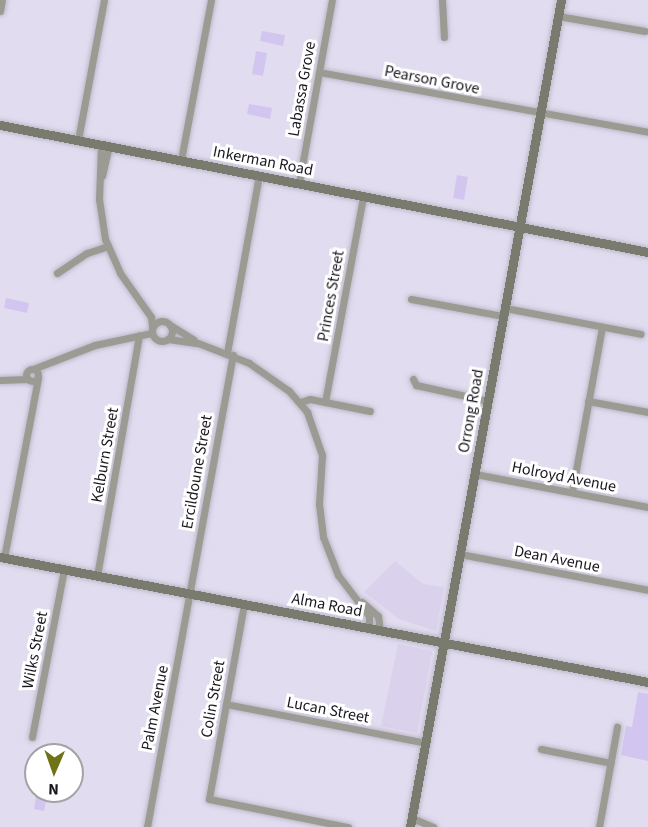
<!DOCTYPE html>
<html>
<head>
<meta charset="utf-8">
<style>
  body { margin:0 }
  #map { position:relative; width:648px; height:827px; overflow:hidden; background:#e1dcef; font-family:"Source Sans 3",sans-serif }
  div>[style] { position:absolute }
  .built>* { inset:0; background:#dad2ec }
  .green>* { inset:0; background:#d2c6f0 }
  .roads { filter:drop-shadow(0 0 2px #bdb9c9) drop-shadow(0 0 2px #bdb9c9) }
  .street>* { height:7px; margin:-3.5px; padding:0 3.5px; transform-origin:3.5px; border-radius:3.5px; background:#9b9b93 }
  .street>.ring { margin:-3.5px; padding:0; box-sizing:content-box; background:none; border:7px solid #9b9b93; border-radius:50% }
  .secondary>* { height:9px; margin:-4.5px; padding:0 4.5px; transform-origin:4.5px; border-radius:4.5px; background:#797b6f }
  span { translate:-50% -50%; white-space:nowrap; text-align:center; line-height:1.15; -webkit-text-stroke:6px #fff; paint-order:stroke }
  .street-label { font-size:16px; color:#19171e }
  .north { position:absolute; left:24px; top:743px; width:60px; height:60px; box-sizing:border-box; background:#fff; border:2px solid #a3a2a5; border-radius:50%; rotate:182deg; font-size:16px; font-weight:700; line-height:24px; text-align:center; color:#19171e }
  .north::after { content:''; display:block; margin:auto; width:21px; height:27px; background:#707218; clip-path:polygon(50% 0,100% 100%,50% 72%,0 100%) }
</style>
</head>
<body>
<div id="map">
  <div class="built">
    <div style="clip-path:polygon(395px 561px,423px 584px,444px 587px,436px 631px,399px 619px,364px 592px)"></div>
    <div style="clip-path:polygon(398px 644px,432px 651px,417px 733px,381px 726px)"></div>
  </div>
  <div class="green">
    <div style="clip-path:polygon(262px 31px,285px 35px,283px 46px,260px 41px)"></div>
    <div style="clip-path:polygon(256px 51px,267px 53px,263px 76px,252px 74px)"></div>
    <div style="clip-path:polygon(249px 104px,272px 108px,270px 119px,247px 114px)"></div>
    <div style="clip-path:polygon(457px 175px,468px 177px,464px 200px,453px 198px)"></div>
    <div style="clip-path:polygon(6px 298px,29px 303px,27px 313px,4px 308px)"></div>
    <div style="clip-path:polygon(638px 692px,648px 694px,648px 761px,621px 755px,626px 726px,632px 727px)"></div>
    <div style="clip-path:polygon(37px 791px,48px 791px,44px 811px,34px 809px)"></div>
  </div>
  <div class="roads">
    <div class="street">
      <div style="left:442px;top:0;width:37px;rotate:87deg"></div>
      <div style="left:0;top:11px;width:11px;rotate:-80deg"></div>
      <div style="left:558px;top:16px;width:88px;rotate:9.8deg"></div>
      <div style="left:319px;top:72px;width:334px;rotate:10.3deg"></div>
      <div style="left:78px;top:140px;width:142px;rotate:-79.5deg"></div>
      <div style="left:101px;top:145px;width:54px;rotate:92.1deg"></div>
      <div style="left:99px;top:199px;width:40px;rotate:81.5deg"></div>
      <div style="left:105px;top:239px;width:37px;rotate:66deg"></div>
      <div style="left:120px;top:273px;width:54px;rotate:54.8deg"></div>
      <div style="left:151px;top:317px;width:10px;rotate:84deg"></div>
      <div style="left:181px;top:160px;width:163px;rotate:-79.4deg"></div>
      <div style="left:102px;top:176px;width:31px;rotate:-77deg"></div>
      <div style="left:299px;top:183px;width:186px;rotate:-79.8deg"></div>
      <div style="left:57px;top:273px;width:36px;rotate:-34deg"></div>
      <div style="left:87px;top:253px;width:22px;rotate:-18deg"></div>
      <div style="left:411px;top:299px;width:94px;rotate:10.5deg"></div>
      <div style="left:505px;top:308px;width:138px;rotate:10.8deg"></div>
      <div class="ring" style="left:152px;top:321px;width:13px;height:13px"></div>
      <div style="left:170px;top:325px;width:28px;rotate:32deg"></div>
      <div style="left:168px;top:339px;width:30px;rotate:8deg"></div>
      <div style="left:198px;top:343px;width:55px;rotate:21.4deg"></div>
      <div style="left:249px;top:363px;width:49px;rotate:35deg"></div>
      <div style="left:289px;top:391px;width:28px;rotate:49deg"></div>
      <div style="left:307px;top:412px;width:46px;rotate:70.8deg"></div>
      <div style="left:322px;top:455px;width:49px;rotate:93.5deg"></div>
      <div style="left:319px;top:504px;width:33px;rotate:83deg"></div>
      <div style="left:323px;top:537px;width:41px;rotate:68.5deg"></div>
      <div style="left:338px;top:575px;width:51px;rotate:52.9deg"></div>
      <div style="left:369px;top:616px;width:12px;rotate:90deg"></div>
      <div style="left:227px;top:353px;width:180px;rotate:-79.8deg"></div>
      <div class="ring" style="left:26px;top:369px;width:5px;height:5px"></div>
      <div style="left:33px;top:369px;width:66px;rotate:-21.2deg"></div>
      <div style="left:95px;top:345px;width:57px;rotate:-12.1deg"></div>
      <div style="left:413px;top:379px;width:7px;rotate:63deg"></div>
      <div style="left:416px;top:385px;width:74px;rotate:12.5deg"></div>
      <div style="left:0;top:380px;width:28px;rotate:-2deg"></div>
      <div style="left:588px;top:401px;width:61px;rotate:10.4deg"></div>
      <div style="left:300px;top:402px;width:10px;rotate:-17deg"></div>
      <div style="left:310px;top:399px;width:61px;rotate:11.3deg"></div>
      <div style="left:325px;top:402px;width:209px;rotate:-79.5deg"></div>
      <div style="left:475px;top:474px;width:176px;rotate:10.8deg"></div>
      <div style="left:572px;top:492px;width:168px;rotate:-79.7deg"></div>
      <div style="left:460px;top:554px;width:191px;rotate:10.8deg"></div>
      <div style="left:4px;top:558px;width:183px;rotate:-79.3deg"></div>
      <div style="left:97px;top:576px;width:244px;rotate:-80.1deg"></div>
      <div style="left:362px;top:602px;width:21px;rotate:41deg"></div>
      <div style="left:378px;top:616px;width:15px;rotate:82deg"></div>
      <div style="left:244px;top:604px;width:198px;rotate:100.2deg"></div>
      <div style="left:209px;top:799px;width:142px;rotate:11.4deg"></div>
      <div style="left:226px;top:704px;width:204px;rotate:11deg"></div>
      <div style="left:32px;top:737px;width:171px;rotate:-79.2deg"></div>
      <div style="left:541px;top:749px;width:71px;rotate:11.3deg"></div>
      <div style="left:412px;top:818px;width:23px;rotate:23deg"></div>
      <div style="left:147px;top:827px;width:480px;rotate:-79.7deg"></div>
      <div style="left:599px;top:827px;width:102px;rotate:-79.8deg"></div>
    </div>
    <div class="secondary">
      <div style="left:0;top:125px;width:660px;rotate:11.09deg"></div>
      <div style="left:0;top:557px;width:660px;rotate:10.92deg"></div>
      <div style="left:410px;top:827px;width:841px;rotate:-79.65deg"></div>
    </div>
  </div>
  <div class="street-label">
    <span style="left:432px;top:80px;rotate:11deg">Pearson Grove</span>
    <span style="left:302px;top:89px;rotate:-80deg">Labassa Grove</span>
    <span style="left:263px;top:161px;rotate:11deg">Inkerman Road</span>
    <span style="left:331px;top:296px;rotate:-80deg">Princes Street</span>
    <span style="left:471px;top:411px;rotate:-80deg">Orrong Road</span>
    <span style="left:105px;top:455px;rotate:-80deg">Kelburn Street</span>
    <span style="left:197px;top:472px;rotate:-80deg">Ercildoune Street</span>
    <span style="left:564px;top:477px;rotate:11deg">Holroyd Avenue</span>
    <span style="left:557px;top:559px;rotate:11deg">Dean Avenue</span>
    <span style="left:327px;top:605px;rotate:11deg">Alma Road</span>
    <span style="left:35px;top:650px;rotate:-79deg">Wilks Street</span>
    <span style="left:213px;top:699px;rotate:-80deg">Colin Street</span>
    <span style="left:155px;top:708px;rotate:-79deg">Palm Avenue</span>
    <span style="left:328px;top:710px;rotate:11deg">Lucan Street</span>
  </div>
  <div class="north">N</div>
</div>
</body>
</html>
